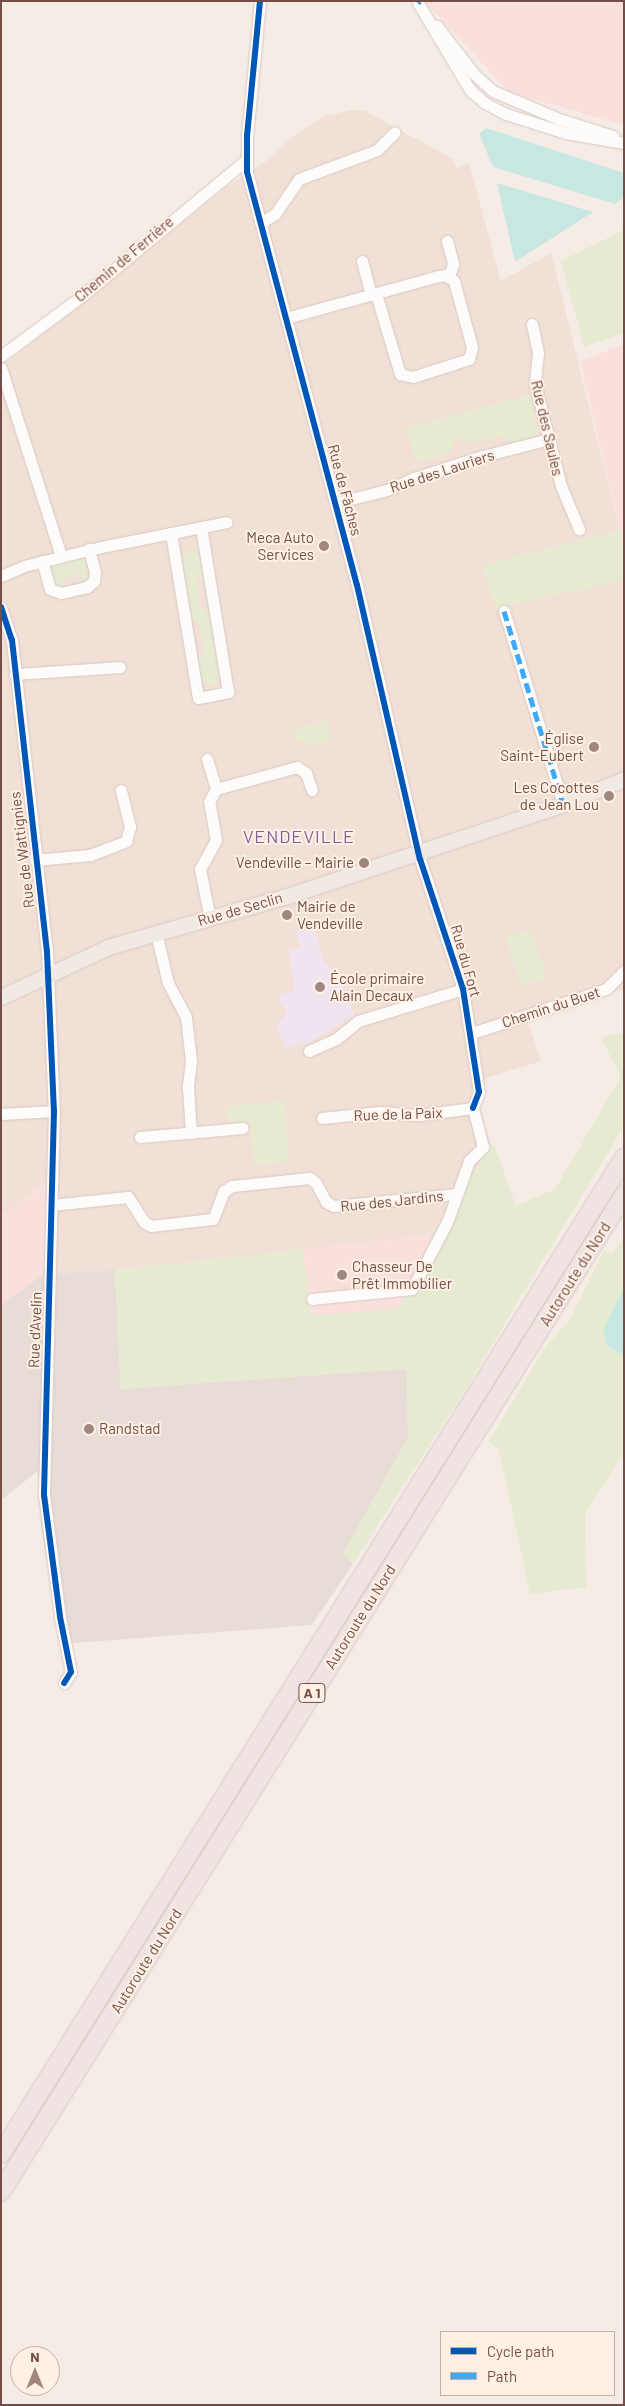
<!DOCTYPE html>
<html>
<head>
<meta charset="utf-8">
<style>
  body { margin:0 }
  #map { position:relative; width:625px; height:2406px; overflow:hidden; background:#f6ece6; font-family:Barlow,sans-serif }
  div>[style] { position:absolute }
  .residential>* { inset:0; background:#f2e0d6 }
  .commercial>* { inset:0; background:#fae0dc }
  .industrial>* { inset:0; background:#e8dcd7 }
  .education>* { inset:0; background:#efe4f0 }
  .green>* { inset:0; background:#e6ead1 }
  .water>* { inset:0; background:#c8e7e3 }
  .roads { filter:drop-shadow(0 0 1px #d7c9c4) drop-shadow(0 0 1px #d7c9c4) }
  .minor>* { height:11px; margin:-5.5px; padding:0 5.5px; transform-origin:5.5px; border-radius:5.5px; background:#fefcfb }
  .major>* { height:15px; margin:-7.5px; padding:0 7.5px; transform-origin:7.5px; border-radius:7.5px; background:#f1e9e3 }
  .highway>* { height:18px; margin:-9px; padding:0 9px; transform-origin:9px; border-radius:9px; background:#f0e4e3 }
  .quiet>* { height:5px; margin-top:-2.5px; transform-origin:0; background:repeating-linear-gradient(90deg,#3fa9f5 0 10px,transparent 0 15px) }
  .cycleway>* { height:6px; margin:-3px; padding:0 3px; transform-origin:3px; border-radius:3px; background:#0057b8 }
  .dots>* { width:14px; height:14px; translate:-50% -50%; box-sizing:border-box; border:2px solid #fff0e6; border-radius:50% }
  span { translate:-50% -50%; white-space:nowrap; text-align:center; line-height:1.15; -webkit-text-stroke:4px #fff0e6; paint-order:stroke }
  .shield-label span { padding:1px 4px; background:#fff0e6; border:1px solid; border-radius:4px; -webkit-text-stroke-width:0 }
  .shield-label { font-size:14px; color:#734e48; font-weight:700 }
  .street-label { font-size:15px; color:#734e48 }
  .poi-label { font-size:15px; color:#734e48 }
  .right { translate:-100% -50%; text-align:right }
  .left { translate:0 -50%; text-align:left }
  .quarter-label { font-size:18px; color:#7a6396; letter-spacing:1px }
  .frame { position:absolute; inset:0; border:2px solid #734e48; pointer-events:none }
  .legend { position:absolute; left:440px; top:2331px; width:175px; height:65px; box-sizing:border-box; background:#fff0e6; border:1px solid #c7afa7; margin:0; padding:6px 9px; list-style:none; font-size:15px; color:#734e48 }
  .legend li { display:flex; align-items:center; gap:10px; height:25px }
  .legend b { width:25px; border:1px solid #c7afa7 }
  .north { position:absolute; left:10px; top:2346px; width:50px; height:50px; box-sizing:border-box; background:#fff0e6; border:1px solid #c7afa7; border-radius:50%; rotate:0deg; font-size:14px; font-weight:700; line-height:20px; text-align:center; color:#734e48 }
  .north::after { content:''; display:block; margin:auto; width:18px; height:22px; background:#a1857f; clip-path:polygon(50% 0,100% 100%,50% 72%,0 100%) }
</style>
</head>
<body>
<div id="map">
  <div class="residential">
    <div style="clip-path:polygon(352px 110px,365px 111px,453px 159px,456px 168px,469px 163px,501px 281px,551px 253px,624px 547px,624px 989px,527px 1019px,541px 1061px,486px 1078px,480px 1108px,491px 1145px,435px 1235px,115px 1270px,44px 1274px,46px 1183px,1px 1215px,1px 367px,228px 186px,265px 162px,296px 134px,325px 116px)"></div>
  </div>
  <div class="commercial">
    <div style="clip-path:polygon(424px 1px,624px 1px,624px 125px,510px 93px)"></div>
    <div style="clip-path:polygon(624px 344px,624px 547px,580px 361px)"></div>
    <div style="clip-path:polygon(47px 1183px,44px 1274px,1px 1304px,1px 1215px)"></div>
    <div style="clip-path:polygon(435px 1235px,399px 1308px,311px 1316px,303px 1249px)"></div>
  </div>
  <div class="industrial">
    <div style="clip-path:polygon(115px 1270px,121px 1389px,407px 1368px,408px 1438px,343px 1554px,353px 1564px,312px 1625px,61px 1644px,41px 1526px,38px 1471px,1px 1500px,1px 1304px,44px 1274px)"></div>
  </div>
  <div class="education">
    <div style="clip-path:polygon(312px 920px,323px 961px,334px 970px,338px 983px,343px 982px,354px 1016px,303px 1046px,301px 1042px,286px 1050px,278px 1031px,279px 1019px,284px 1019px,287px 1013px,280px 1002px,280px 994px,295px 990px,289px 951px,301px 947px,295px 931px,307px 927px)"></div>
  </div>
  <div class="green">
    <div style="clip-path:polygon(624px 230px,624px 333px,584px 347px,561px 261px)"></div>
    <div style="clip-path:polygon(529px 395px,538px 432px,534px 437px,514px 443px,501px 436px,474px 443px,463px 438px,455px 440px,448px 454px,416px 462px,406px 428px)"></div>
    <div style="clip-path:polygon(620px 530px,624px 547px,624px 580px,496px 609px,482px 565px)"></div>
    <div style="clip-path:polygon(186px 550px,195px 550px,200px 558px,203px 579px,198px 575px,196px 577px,200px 607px,209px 613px,218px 670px,218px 680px,213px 686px,205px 685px,201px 678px,197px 652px,203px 656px,205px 653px,199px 624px,191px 619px,182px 560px)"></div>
    <div style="clip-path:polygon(80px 558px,86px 561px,88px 579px,79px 583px,83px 575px,80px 574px,66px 577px,60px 587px,56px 586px,51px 573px,53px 566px)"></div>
    <div style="clip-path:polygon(326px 720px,333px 739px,309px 746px,307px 750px,304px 740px,297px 741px,293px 729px)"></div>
    <div style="clip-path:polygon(531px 929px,546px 978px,521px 985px,506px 937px)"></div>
    <div style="clip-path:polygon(624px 1032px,624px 1126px,463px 1393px,353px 1564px,343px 1554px,408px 1438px,407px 1369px,121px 1389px,115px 1270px,303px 1249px,311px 1316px,399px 1308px,435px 1235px,491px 1145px,494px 1145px,516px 1206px,555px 1189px,621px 1077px,601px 1038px)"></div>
    <div style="clip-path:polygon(284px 1100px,290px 1162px,254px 1165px,250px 1122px,228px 1124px,226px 1106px)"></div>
    <div style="clip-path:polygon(624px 1238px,624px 1452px,585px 1514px,586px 1587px,530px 1594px,499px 1450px,489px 1441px,546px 1346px,569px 1321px,604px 1250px,612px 1254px)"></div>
  </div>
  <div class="water">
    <div style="clip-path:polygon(486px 128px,624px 173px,624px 197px,615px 204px,493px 167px,479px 134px)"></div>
    <div style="clip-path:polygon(497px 183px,593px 212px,515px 262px)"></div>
    <div style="clip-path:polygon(624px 1287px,624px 1355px,607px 1346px,603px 1330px)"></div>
  </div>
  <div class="roads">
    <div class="minor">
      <div style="left:260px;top:1px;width:135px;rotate:95.5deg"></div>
      <div style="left:247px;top:135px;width:37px;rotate:90deg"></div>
      <div style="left:247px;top:172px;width:427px;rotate:75.1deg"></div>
      <div style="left:357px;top:585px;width:281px;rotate:77.1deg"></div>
      <div style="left:420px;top:859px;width:137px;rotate:71.7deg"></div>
      <div style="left:463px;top:989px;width:104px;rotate:81.2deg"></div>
      <div style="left:479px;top:1092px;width:17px;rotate:111deg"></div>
      <div style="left:418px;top:3px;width:101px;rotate:59.1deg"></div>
      <div style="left:470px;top:90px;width:20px;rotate:41deg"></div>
      <div style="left:485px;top:103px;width:24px;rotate:28deg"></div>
      <div style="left:506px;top:114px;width:63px;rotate:17.6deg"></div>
      <div style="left:566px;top:133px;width:59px;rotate:9.8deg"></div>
      <div style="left:437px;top:26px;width:61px;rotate:52.4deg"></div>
      <div style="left:474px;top:74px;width:25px;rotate:42deg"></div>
      <div style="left:493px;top:91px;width:72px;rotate:23deg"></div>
      <div style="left:559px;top:119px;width:57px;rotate:17.5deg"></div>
      <div style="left:260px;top:223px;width:17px;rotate:-31deg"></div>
      <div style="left:275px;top:214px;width:42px;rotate:-55.6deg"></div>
      <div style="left:299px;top:179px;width:83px;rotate:-20.4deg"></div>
      <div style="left:377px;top:150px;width:25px;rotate:-45deg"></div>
      <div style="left:447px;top:241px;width:24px;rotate:75deg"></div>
      <div style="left:453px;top:264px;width:13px;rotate:108deg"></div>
      <div style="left:362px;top:261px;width:35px;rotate:75deg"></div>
      <div style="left:286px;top:318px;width:159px;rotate:-15.4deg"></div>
      <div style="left:439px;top:276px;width:7px;rotate:-8deg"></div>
      <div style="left:446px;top:275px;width:10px;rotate:37deg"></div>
      <div style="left:454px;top:281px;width:68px;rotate:74.7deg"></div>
      <div style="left:472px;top:347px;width:12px;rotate:104deg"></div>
      <div style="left:469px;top:359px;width:59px;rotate:162.2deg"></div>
      <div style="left:413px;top:377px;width:13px;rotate:-167deg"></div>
      <div style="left:400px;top:374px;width:84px;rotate:-106.7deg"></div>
      <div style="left:532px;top:324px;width:30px;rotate:78deg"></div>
      <div style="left:538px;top:353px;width:31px;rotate:96deg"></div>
      <div style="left:535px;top:384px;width:105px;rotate:75.7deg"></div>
      <div style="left:561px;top:486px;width:47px;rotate:67.3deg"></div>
      <div style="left:1px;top:356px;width:102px;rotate:-36.6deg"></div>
      <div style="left:83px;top:295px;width:212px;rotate:-39.6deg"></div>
      <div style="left:1px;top:368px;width:197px;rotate:72.3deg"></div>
      <div style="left:335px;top:503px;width:54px;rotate:-14deg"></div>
      <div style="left:387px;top:490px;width:30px;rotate:-24deg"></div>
      <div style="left:414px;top:478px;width:72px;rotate:-17.7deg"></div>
      <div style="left:483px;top:456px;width:68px;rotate:-14.4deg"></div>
      <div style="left:171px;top:533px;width:167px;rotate:80.7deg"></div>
      <div style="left:198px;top:698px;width:31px;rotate:-11deg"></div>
      <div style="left:228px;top:692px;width:167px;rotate:-99.3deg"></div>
      <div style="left:42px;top:561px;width:29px;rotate:74deg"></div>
      <div style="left:50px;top:589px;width:12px;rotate:20deg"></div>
      <div style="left:61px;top:593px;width:27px;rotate:-13deg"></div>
      <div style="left:87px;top:587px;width:9px;rotate:-41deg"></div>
      <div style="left:94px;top:581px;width:9px;rotate:-84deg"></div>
      <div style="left:95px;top:572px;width:24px;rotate:-105deg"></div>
      <div style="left:1px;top:576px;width:25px;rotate:-23deg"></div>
      <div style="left:24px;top:566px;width:79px;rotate:-13.9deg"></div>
      <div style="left:101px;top:547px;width:128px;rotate:-11.2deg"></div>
      <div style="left:1px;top:607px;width:35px;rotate:72deg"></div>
      <div style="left:12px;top:640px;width:314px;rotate:83.6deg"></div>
      <div style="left:47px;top:952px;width:159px;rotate:87.5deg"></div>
      <div style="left:54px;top:1111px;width:384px;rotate:91.5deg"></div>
      <div style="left:44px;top:1495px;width:123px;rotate:82.5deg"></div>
      <div style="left:60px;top:1617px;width:56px;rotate:78.7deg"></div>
      <div style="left:71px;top:1672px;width:13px;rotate:122deg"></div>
      <div style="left:504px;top:611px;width:202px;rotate:73deg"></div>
      <div style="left:15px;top:674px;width:105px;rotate:-3.8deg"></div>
      <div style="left:207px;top:759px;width:31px;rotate:73deg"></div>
      <div style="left:35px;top:860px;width:55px;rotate:-5.2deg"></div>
      <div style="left:90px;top:855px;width:39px;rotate:-21deg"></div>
      <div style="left:126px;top:841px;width:15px;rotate:-74deg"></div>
      <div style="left:130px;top:827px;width:38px;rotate:-104deg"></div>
      <div style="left:210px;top:919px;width:51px;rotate:-101.3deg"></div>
      <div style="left:200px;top:869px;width:33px;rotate:-61deg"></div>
      <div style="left:216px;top:840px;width:39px;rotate:-100deg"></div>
      <div style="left:209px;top:802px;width:15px;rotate:-62deg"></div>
      <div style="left:216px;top:789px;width:84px;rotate:-15.2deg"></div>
      <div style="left:297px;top:767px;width:11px;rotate:34deg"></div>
      <div style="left:306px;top:773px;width:18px;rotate:71deg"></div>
      <div style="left:156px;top:933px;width:51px;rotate:76.5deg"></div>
      <div style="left:168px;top:983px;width:38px;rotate:62deg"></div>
      <div style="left:186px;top:1017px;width:44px;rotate:83.5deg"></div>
      <div style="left:191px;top:1061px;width:26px;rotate:97deg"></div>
      <div style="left:188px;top:1087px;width:46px;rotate:86.3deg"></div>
      <div style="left:472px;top:1033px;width:141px;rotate:-18.2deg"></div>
      <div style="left:606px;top:989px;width:25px;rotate:-45deg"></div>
      <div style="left:309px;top:1051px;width:30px;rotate:-24deg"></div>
      <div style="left:336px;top:1039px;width:28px;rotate:-39deg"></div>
      <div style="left:358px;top:1021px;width:110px;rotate:-16.9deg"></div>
      <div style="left:1px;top:1114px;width:53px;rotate:-3.2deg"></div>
      <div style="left:322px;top:1118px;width:59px;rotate:-5.8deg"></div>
      <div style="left:381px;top:1112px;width:38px;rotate:5deg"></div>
      <div style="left:419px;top:1115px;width:54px;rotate:-7.4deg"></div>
      <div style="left:140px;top:1137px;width:103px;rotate:-5deg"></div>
      <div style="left:51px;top:1205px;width:77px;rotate:-5.9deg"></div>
      <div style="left:128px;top:1197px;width:30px;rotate:57deg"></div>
      <div style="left:144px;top:1222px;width:8px;rotate:30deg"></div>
      <div style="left:151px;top:1226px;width:62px;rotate:-6.4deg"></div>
      <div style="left:213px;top:1219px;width:30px;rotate:-69deg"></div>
      <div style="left:224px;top:1191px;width:9px;rotate:-32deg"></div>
      <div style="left:232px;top:1186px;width:78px;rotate:-5.9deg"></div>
      <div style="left:310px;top:1178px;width:8px;rotate:40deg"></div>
      <div style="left:316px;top:1183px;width:21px;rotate:62deg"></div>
      <div style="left:326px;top:1202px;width:9px;rotate:27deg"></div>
      <div style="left:334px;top:1206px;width:124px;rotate:-5.6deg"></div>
      <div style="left:312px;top:1299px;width:100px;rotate:-5.7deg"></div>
      <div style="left:412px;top:1289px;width:78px;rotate:-62.4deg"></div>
      <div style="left:448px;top:1220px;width:63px;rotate:-70.4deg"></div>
      <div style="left:469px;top:1161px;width:20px;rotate:-45deg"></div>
      <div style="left:483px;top:1147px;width:40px;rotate:-104.4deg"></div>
    </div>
    <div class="major">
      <div style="left:1px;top:997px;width:118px;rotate:-25deg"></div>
      <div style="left:108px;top:947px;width:183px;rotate:-15.9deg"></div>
      <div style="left:284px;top:897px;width:294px;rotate:-18.4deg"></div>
      <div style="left:563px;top:804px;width:66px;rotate:-22.3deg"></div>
    </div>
    <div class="highway">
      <div style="left:1px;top:2154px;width:1175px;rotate:-57.97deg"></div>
      <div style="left:1px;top:2192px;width:1176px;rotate:-58deg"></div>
    </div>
  </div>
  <div class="quiet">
    <div style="left:418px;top:3px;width:3px;rotate:-45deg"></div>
    <div style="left:504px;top:611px;width:202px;rotate:73deg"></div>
  </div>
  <div class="cycleway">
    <div style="left:260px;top:1px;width:135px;rotate:95.5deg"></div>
    <div style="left:247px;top:135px;width:37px;rotate:90deg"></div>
    <div style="left:247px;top:172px;width:427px;rotate:75.1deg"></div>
    <div style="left:357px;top:585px;width:281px;rotate:77.1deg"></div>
    <div style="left:420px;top:859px;width:137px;rotate:71.7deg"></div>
    <div style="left:463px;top:989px;width:104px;rotate:81.2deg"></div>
    <div style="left:479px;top:1092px;width:17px;rotate:111deg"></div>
    <div style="left:1px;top:607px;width:35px;rotate:72deg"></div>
    <div style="left:12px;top:640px;width:314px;rotate:83.6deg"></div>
    <div style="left:47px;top:952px;width:159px;rotate:87.5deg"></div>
    <div style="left:54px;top:1111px;width:384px;rotate:91.5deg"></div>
    <div style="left:44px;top:1495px;width:123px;rotate:82.5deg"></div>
    <div style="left:60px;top:1617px;width:56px;rotate:78.7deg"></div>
    <div style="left:71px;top:1672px;width:13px;rotate:122deg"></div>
  </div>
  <div class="dots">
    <div style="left:324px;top:546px;background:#a1857f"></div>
    <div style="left:594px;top:747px;background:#a1857f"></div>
    <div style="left:609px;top:796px;background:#a1857f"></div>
    <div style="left:364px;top:863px;background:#a1857f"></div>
    <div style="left:287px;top:915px;background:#a1857f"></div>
    <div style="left:320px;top:987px;background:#a1857f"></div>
    <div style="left:342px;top:1275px;background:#a1857f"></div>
    <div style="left:89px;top:1429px;background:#a1857f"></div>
  </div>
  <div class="shield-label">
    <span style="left:312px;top:1693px">A 1</span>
  </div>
  <div class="street-label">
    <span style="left:124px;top:259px;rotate:-40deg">Chemin de Ferrière</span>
    <span style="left:547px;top:428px;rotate:77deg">Rue des Saules</span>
    <span style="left:442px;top:471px;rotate:-18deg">Rue des Lauriers</span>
    <span style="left:345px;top:490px;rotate:75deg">Rue de Fâches</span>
    <span style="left:22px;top:850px;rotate:-97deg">Rue de Wattignies</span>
    <span style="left:240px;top:909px;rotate:-16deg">Rue de Seclin</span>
    <span style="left:466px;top:961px;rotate:74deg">Rue du Fort</span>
    <span style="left:551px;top:1007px;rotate:-18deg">Chemin du Buet</span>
    <span style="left:398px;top:1114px;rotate:-2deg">Rue de la Paix</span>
    <span style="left:392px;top:1201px;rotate:-6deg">Rue des Jardins</span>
    <span style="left:575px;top:1274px;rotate:-58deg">Autoroute du Nord</span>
    <span style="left:35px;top:1330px;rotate:-88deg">Rue d'Avelin</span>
    <span style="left:360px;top:1617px;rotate:-58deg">Autoroute du Nord</span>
    <span style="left:146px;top:1961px;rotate:-58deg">Autoroute du Nord</span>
  </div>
  <div class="poi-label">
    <span class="right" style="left:314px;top:546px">Meca Auto<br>Services</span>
    <span class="right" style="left:584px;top:747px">Église<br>Saint-Eubert</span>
    <span class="right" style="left:599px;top:796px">Les Cocottes<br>de Jean Lou</span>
    <span class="right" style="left:354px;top:863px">Vendeville – Mairie</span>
    <span class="left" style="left:297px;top:915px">Mairie de<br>Vendeville</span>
    <span class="left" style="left:330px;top:987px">École primaire<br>Alain Decaux</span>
    <span class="left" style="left:352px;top:1275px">Chasseur De<br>Prêt Immobilier</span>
    <span class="left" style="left:99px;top:1429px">Randstad</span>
  </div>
  <div class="quarter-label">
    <span style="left:299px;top:836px">VENDEVILLE</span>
  </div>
  <div class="frame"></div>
  <ul class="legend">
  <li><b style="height:6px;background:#0057b8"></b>Cycle path</li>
  <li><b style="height:6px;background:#3fa9f5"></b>Path</li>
  </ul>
  <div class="north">N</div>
</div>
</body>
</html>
